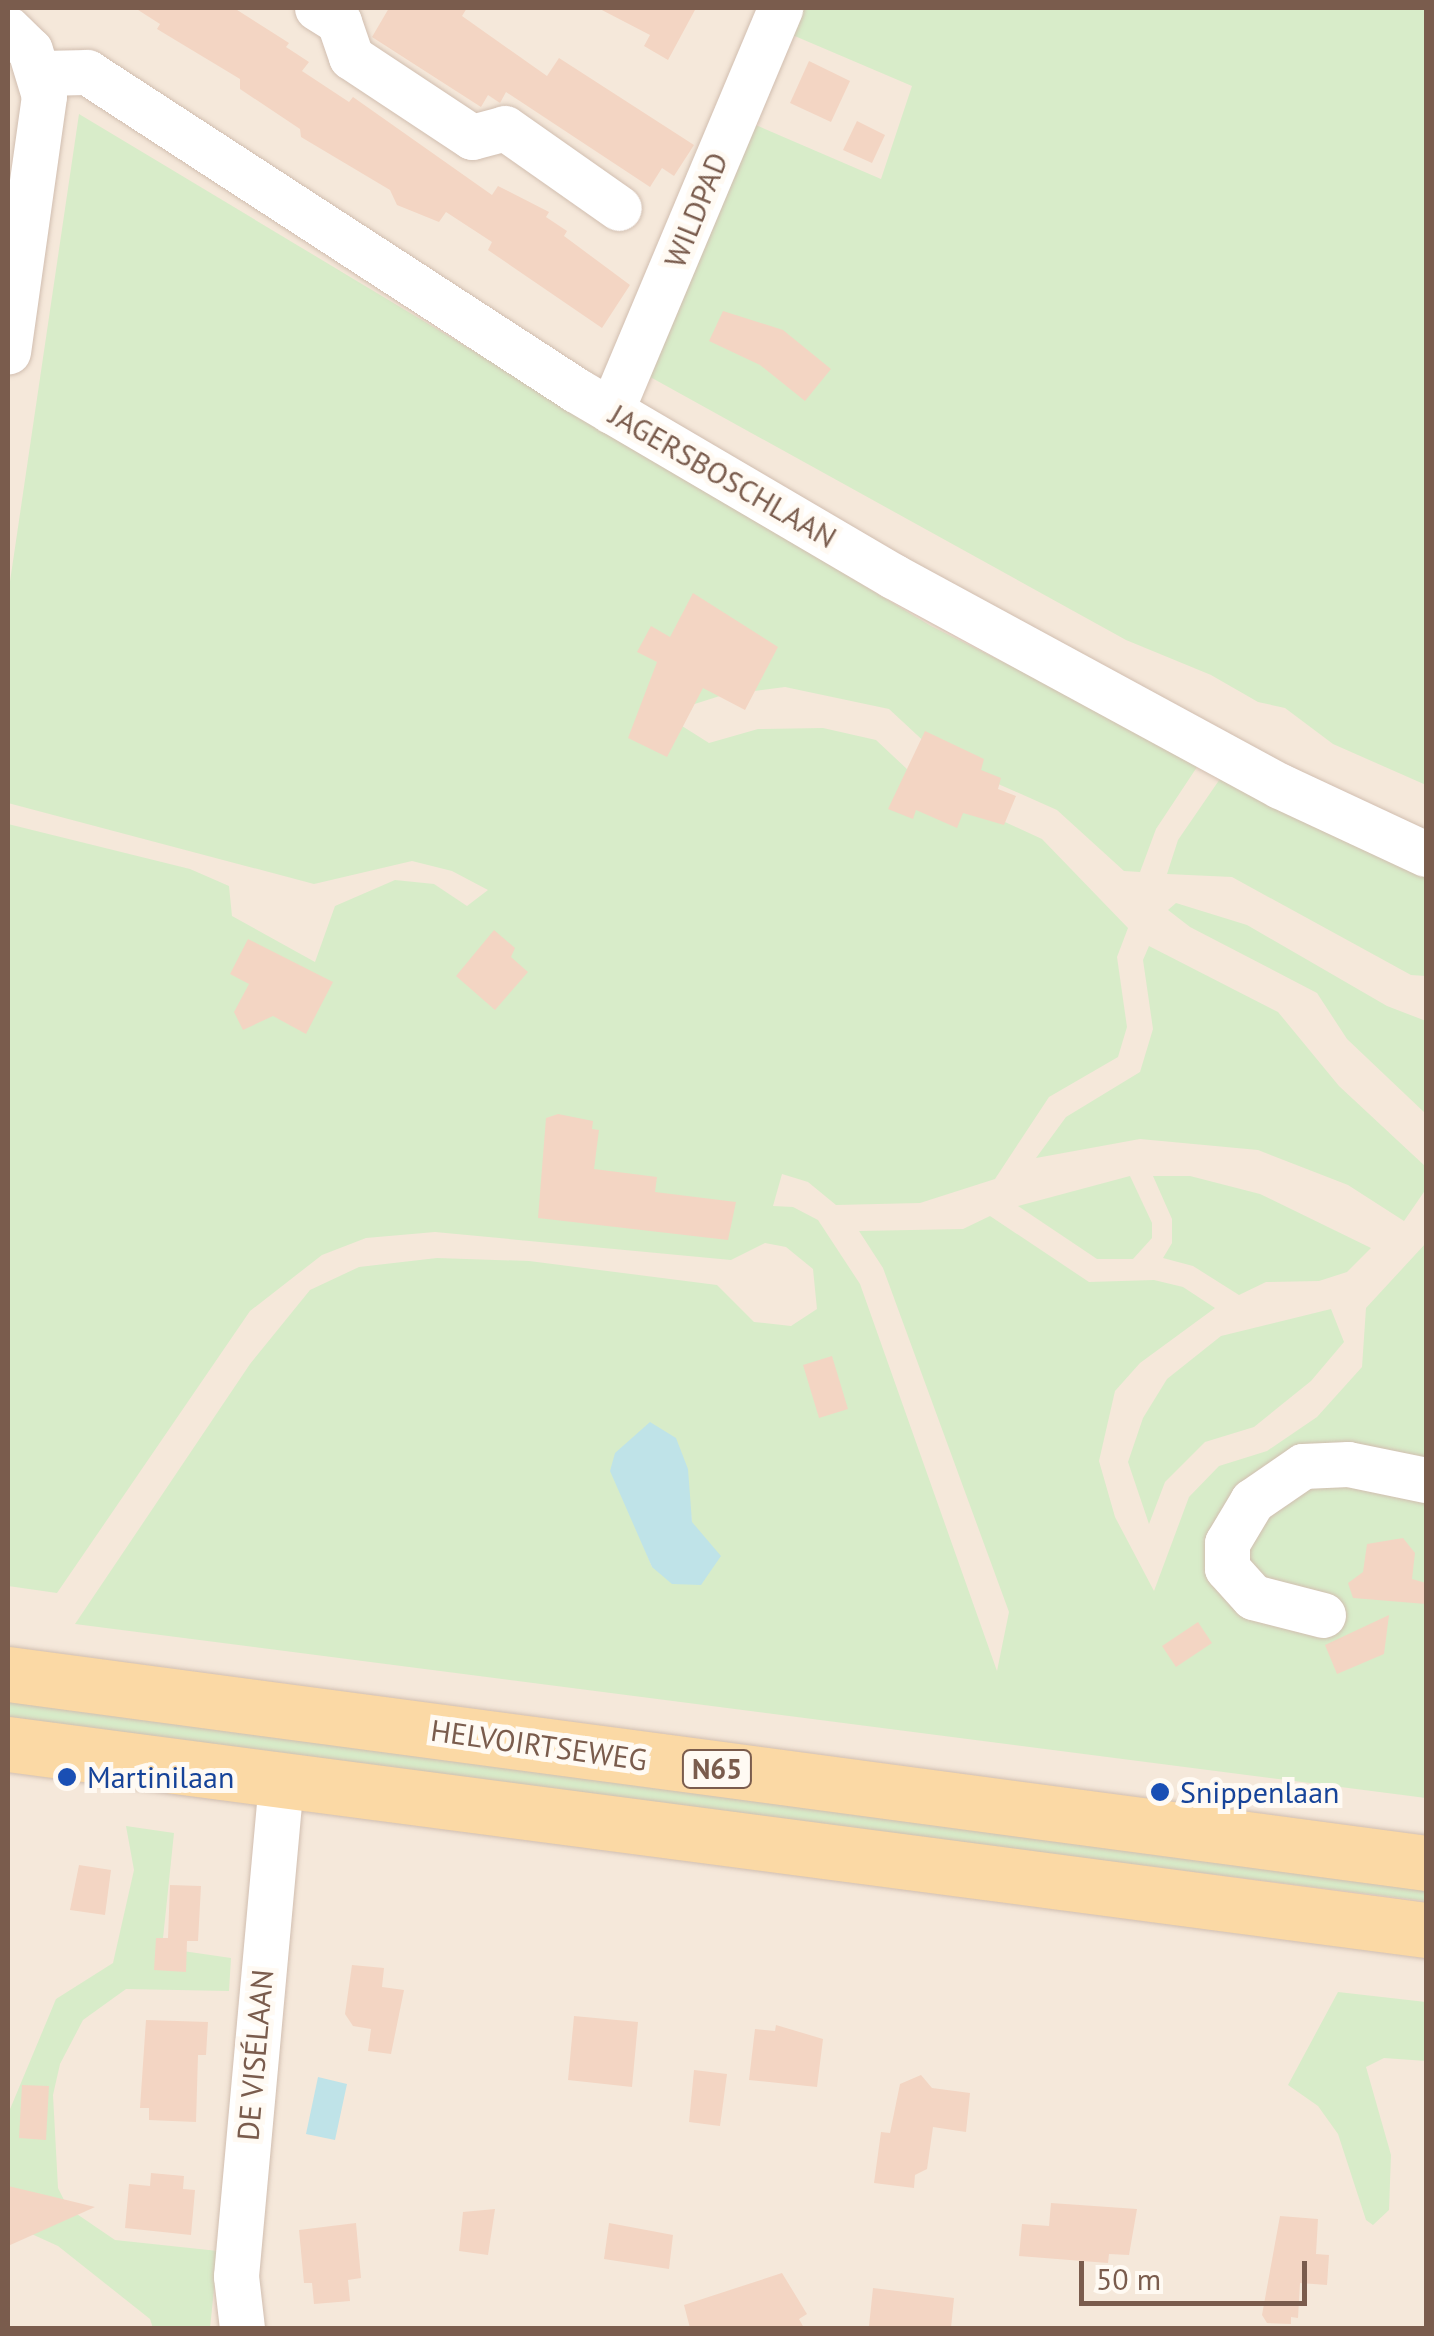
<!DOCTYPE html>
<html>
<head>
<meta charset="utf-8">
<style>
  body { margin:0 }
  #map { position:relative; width:1434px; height:2336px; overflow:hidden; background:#fdf6ec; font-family:"PT Sans",sans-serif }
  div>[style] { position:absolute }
  .residential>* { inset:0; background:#f5e8da }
  .green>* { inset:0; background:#d8ecc9 }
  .water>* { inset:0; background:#bfe3e8 }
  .building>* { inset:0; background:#f3d5c3 }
  .roads { filter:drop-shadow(0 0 2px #d1beb0) drop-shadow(0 0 2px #d1beb0) }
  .minor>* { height:45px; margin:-22.5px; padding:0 22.5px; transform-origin:22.5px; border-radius:22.5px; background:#fff }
  .major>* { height:55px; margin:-27.5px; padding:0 27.5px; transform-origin:27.5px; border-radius:27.5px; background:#fbd9a5 }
  .dots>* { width:28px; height:28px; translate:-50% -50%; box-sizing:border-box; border:5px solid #fffaf3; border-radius:50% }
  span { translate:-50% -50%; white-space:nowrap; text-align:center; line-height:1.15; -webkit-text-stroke:10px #fffaf3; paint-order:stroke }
  .shield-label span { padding:2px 8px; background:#fffaf3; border:2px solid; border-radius:8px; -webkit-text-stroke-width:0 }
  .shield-label { font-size:28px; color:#7a5c4d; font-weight:700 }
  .street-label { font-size:30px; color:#7a5c4d }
  .transit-label { font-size:30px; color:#164399 }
  .left { translate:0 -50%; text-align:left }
  .frame { position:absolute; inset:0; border:10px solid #7a5c4d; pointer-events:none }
  .scale { position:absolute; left:1079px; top:2261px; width:228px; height:45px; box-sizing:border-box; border:5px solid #7a5c4d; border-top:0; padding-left:12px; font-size:30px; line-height:35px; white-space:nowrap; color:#7a5c4d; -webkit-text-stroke:8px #fffaf3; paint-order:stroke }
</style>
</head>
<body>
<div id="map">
  <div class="residential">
    <div style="clip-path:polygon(8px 8px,1426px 8px,1426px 2328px,8px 2328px)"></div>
  </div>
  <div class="green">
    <div style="clip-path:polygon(795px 8px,1426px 8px,1426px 785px,1333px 744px,1285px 708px,1258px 702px,1211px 675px,1126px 640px,643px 373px,751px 123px,881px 179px,912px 86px,783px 31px)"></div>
    <div style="clip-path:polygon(evenodd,79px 114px,931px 626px,1201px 761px,1156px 829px,1140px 872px,1124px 871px,1057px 810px,944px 760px,889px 709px,785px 687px,723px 695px,663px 714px,709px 743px,758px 729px,823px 728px,876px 740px,924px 785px,1042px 839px,1128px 928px,1117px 957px,1127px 1027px,1118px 1057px,1049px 1097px,995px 1179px,920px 1203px,836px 1205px,808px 1182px,782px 1174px,773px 1206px,793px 1207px,818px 1220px,860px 1284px,997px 1671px,1009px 1612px,883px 1268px,859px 1231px,963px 1229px,990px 1216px,1089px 1282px,1154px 1280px,1183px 1287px,1215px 1308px,1140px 1363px,1115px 1391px,1099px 1461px,1115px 1517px,1154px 1591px,1189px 1497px,1219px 1466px,1267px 1451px,1317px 1417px,1362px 1367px,1366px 1308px,1426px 1243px,1426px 1798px,75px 1624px,250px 1364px,310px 1290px,359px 1267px,437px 1258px,529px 1261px,717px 1285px,754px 1322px,791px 1326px,817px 1309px,813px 1269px,786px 1247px,765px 1243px,731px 1260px,435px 1232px,366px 1238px,322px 1255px,250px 1311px,57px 1593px,8px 1586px,8px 824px,190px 869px,229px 886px,232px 916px,315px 962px,335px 906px,395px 880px,434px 884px,467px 906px,488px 890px,452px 871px,412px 861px,314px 884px,8px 803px,8px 595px,79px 114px,617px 1479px,689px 1499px,692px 1522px,652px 1567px,617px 1479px)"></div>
    <div style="clip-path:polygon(1224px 773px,1426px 872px,1426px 976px,1411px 975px,1232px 877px,1167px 874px,1178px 840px)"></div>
    <div style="clip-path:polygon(1176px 903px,1247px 925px,1387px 1006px,1426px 1021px,1426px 1114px,1347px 1039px,1317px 993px,1190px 927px,1168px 910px)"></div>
    <div style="clip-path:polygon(1149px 946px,1278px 1012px,1339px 1086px,1426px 1167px,1426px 1189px,1404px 1221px,1348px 1185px,1258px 1150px,1140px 1139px,1036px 1158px,1066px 1117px,1140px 1072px,1153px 1029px,1143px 960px)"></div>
    <div style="clip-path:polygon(1130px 1176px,1152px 1223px,1152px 1238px,1133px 1259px,1097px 1259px,1018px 1206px)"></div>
    <div style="clip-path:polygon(1153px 1176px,1190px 1176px,1260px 1194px,1371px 1248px,1347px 1272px,1319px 1281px,1266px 1282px,1239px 1295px,1193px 1266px,1163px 1258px,1172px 1243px,1172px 1219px)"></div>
    <div style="clip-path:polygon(1331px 1309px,1344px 1342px,1311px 1381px,1254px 1427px,1205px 1442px,1165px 1482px,1149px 1524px,1128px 1462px,1143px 1418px,1167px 1379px,1221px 1336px)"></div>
    <div style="clip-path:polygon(8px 1701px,1426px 1881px,1426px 1901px,8px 1723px)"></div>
    <div style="clip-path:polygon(126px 1826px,174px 1833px,162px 1948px,231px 1958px,229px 1991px,126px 1989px,83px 2020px,60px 2064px,53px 2095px,58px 2188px,68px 2208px,115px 2240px,218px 2251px,210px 2328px,153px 2328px,150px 2319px,58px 2246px,25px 2231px,8px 2232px,8px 2114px,56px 1999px,113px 1963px,134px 1870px)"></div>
    <div style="clip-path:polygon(1338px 1992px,1426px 2002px,1426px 2061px,1384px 2058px,1366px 2067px,1391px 2155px,1389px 2210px,1373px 2225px,1366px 2220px,1338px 2134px,1318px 2106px,1288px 2085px)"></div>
  </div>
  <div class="water">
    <div style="clip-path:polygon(650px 1422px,676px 1438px,688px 1469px,692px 1522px,721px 1556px,701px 1585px,672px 1584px,652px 1567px,610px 1471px,615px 1453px)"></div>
    <div style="clip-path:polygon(318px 2077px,347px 2084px,335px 2140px,306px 2134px)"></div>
  </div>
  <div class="building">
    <div style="clip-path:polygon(135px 8px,234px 8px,289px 43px,286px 47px,309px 62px,302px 71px,349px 102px,353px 97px,492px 195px,498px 186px,549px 212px,546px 217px,567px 231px,564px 236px,630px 285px,602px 328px,488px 250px,492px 242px,446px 212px,439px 222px,397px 205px,390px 190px,301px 137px,300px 129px,240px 89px,240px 79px,157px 29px,160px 24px)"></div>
    <div style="clip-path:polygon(389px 8px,467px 8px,462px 16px,547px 76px,559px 58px,694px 145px,674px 176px,662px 168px,650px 187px,506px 92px,500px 103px,488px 95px,481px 107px,372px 37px)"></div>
    <div style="clip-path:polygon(598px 8px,696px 8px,668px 60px,644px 46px,650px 35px)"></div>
    <div style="clip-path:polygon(809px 61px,850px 81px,831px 122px,790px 103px)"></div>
    <div style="clip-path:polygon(857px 121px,885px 135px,872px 163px,843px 150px)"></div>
    <div style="clip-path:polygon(723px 311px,783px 330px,831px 369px,805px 401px,760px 365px,709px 341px)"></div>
    <div style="clip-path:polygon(693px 593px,778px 647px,745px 710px,703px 688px,667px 757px,628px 738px,657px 662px,637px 652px,651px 626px,670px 637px)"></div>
    <div style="clip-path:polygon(925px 731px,984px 759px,981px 770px,1001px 778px,998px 789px,1016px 796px,1004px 825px,963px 813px,957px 828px,916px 810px,913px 819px,888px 809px)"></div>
    <div style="clip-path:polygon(494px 930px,515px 948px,511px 957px,528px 972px,495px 1010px,456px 976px)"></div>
    <div style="clip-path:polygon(248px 939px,333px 982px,306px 1034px,273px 1016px,243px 1030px,234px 1012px,249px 984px,230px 974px)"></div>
    <div style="clip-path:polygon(558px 1114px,593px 1121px,592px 1129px,599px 1130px,594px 1169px,657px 1177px,655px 1192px,736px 1202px,728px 1240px,538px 1218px,546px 1118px)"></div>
    <div style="clip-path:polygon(832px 1356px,848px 1409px,819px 1418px,803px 1365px)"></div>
    <div style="clip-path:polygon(1403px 1538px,1415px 1553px,1412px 1579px,1426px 1583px,1426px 1604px,1353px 1598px,1348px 1583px,1363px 1572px,1367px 1544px)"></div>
    <div style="clip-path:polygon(1389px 1615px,1384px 1654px,1337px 1674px,1325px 1645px)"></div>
    <div style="clip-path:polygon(1198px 1622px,1212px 1643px,1176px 1667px,1162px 1646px)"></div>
    <div style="clip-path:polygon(79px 1865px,111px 1870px,105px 1915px,70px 1910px)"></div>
    <div style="clip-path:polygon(170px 1885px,201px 1886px,198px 1941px,187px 1941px,186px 1972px,154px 1970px,156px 1938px,168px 1938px)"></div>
    <div style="clip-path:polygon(352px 1965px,384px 1968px,382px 1987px,404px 1990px,391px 2054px,368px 2051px,371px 2029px,353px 2026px,345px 2014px)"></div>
    <div style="clip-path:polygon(574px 2016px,638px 2022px,632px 2087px,568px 2080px)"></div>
    <div style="clip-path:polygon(146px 2020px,208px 2022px,206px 2055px,198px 2055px,196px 2122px,149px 2120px,149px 2108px,140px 2108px)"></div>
    <div style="clip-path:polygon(776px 2025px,823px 2039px,817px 2087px,749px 2080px,755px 2029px,775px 2031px)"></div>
    <div style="clip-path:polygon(694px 2070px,727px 2074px,720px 2126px,689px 2122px)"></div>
    <div style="clip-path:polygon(921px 2075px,932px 2088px,970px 2093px,966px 2132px,933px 2127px,927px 2169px,915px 2175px,914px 2188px,874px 2183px,881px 2132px,890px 2133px,900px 2084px)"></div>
    <div style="clip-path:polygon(22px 2085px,49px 2086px,46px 2140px,19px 2138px)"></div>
    <div style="clip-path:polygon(151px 2173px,184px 2176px,183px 2189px,195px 2190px,191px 2235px,125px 2228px,129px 2184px,150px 2186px)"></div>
    <div style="clip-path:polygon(8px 2186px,46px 2195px,95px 2207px,8px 2246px)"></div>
    <div style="clip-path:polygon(1051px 2203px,1137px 2209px,1129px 2255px,1109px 2254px,1108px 2263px,1019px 2256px,1022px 2224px,1049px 2226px)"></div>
    <div style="clip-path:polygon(495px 2209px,488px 2255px,459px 2251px,463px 2212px)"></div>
    <div style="clip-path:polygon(1280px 2216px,1318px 2219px,1316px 2254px,1329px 2255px,1327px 2285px,1300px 2283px,1298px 2318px,1291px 2317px,1291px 2324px,1267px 2323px,1262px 2315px)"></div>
    <div style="clip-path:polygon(356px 2223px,361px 2278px,348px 2280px,350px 2301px,314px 2304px,312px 2283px,304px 2283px,299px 2230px)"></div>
    <div style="clip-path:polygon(609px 2223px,673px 2235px,669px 2269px,604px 2259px)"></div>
    <div style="clip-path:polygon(782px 2273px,807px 2314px,799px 2319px,804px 2328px,690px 2328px,684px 2305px)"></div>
    <div style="clip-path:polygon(873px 2288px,954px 2298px,951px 2328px,869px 2326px)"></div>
  </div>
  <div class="roads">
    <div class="minor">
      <div style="left:317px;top:8px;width:26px;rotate:32deg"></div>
      <div style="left:339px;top:22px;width:37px;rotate:71deg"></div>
      <div style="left:351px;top:57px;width:145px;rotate:33.5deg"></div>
      <div style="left:472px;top:137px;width:34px;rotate:-15deg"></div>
      <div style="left:505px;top:128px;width:139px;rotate:35.1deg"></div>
      <div style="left:8px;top:29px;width:30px;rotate:44deg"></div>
      <div style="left:30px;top:50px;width:48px;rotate:73.1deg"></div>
      <div style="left:44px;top:96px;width:258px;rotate:98deg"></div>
      <div style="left:41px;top:73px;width:46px;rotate:-1.2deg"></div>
      <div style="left:87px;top:72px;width:583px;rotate:33.04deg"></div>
      <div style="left:576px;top:390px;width:368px;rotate:30.4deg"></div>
      <div style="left:893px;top:576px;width:440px;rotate:28.5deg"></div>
      <div style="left:1280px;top:786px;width:161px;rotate:25deg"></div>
      <div style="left:611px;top:411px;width:437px;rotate:-67.2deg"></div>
      <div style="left:1323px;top:1615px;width:72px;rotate:-165.6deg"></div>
      <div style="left:1253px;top:1597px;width:39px;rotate:-132deg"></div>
      <div style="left:1227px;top:1568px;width:25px;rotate:-90deg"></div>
      <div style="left:1227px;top:1543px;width:49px;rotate:-59.2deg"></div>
      <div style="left:1252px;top:1501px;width:62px;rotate:-34.5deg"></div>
      <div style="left:1303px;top:1466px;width:45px;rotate:-2.5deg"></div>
      <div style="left:1348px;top:1464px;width:80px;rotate:11.6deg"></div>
      <div style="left:242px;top:2328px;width:52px;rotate:-96.6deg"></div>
      <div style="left:236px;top:2276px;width:496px;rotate:-84.8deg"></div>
    </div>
    <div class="major">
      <div style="left:8px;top:1674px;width:1431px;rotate:7.59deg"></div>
      <div style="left:8px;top:1744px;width:1430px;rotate:7.47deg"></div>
    </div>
  </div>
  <div class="dots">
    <div style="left:67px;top:1777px;background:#1a4fb4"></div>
    <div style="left:1160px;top:1792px;background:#1a4fb4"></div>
  </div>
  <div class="shield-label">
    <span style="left:717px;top:1769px">N65</span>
  </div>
  <div class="street-label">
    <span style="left:696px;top:210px;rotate:-68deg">WILDPAD</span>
    <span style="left:723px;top:476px;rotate:30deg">JAGERSBOSCHLAAN</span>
    <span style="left:539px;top:1745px;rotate:8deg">HELVOIRTSEWEG</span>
    <span style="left:255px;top:2055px;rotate:-85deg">DE VISÉLAAN</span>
  </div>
  <div class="transit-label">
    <span class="left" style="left:87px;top:1777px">Martinilaan</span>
    <span class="left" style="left:1180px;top:1792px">Snippenlaan</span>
  </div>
  <div class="frame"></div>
  <div class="scale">50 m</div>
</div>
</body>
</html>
